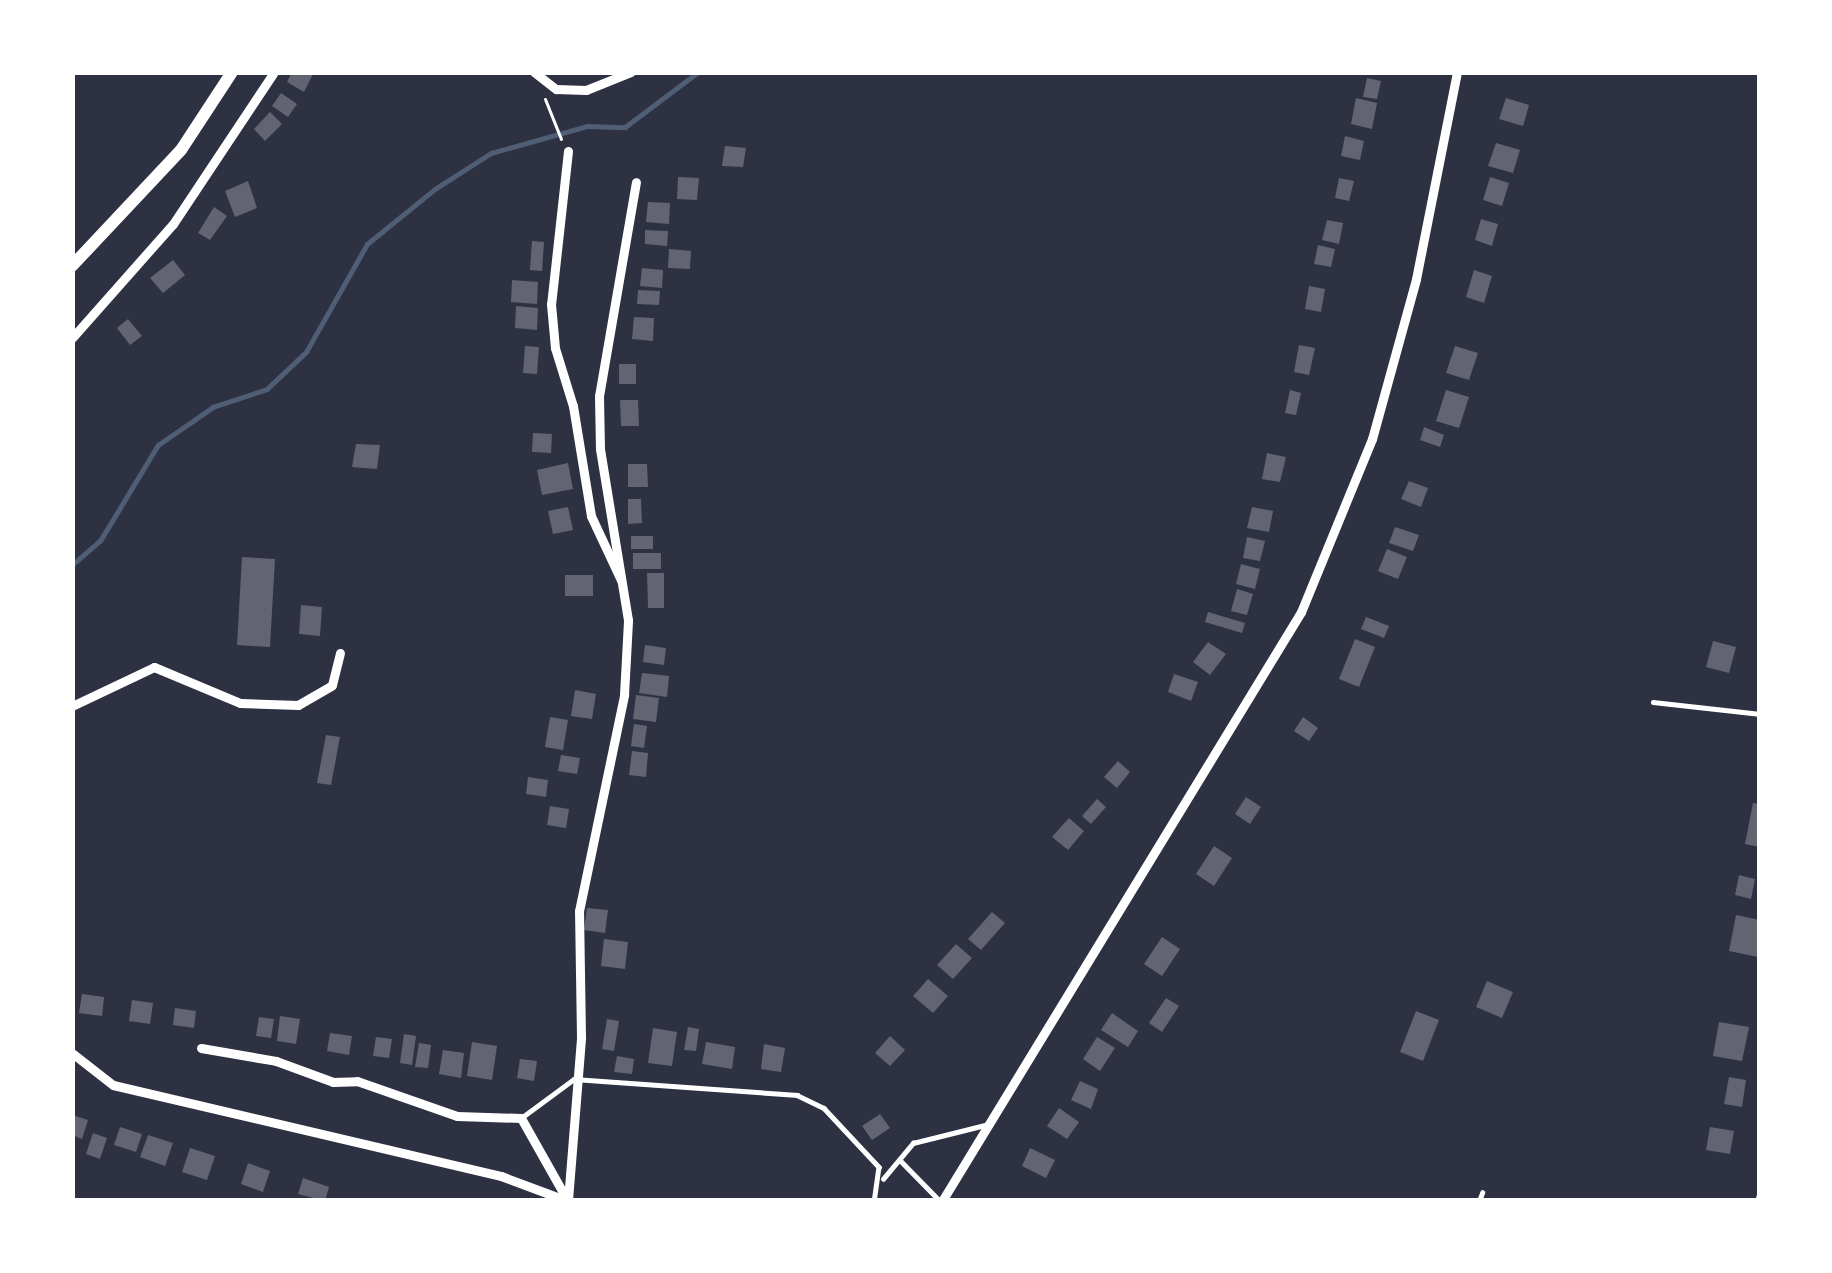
<!DOCTYPE html>
<html>
<head>
<meta charset="utf-8">
<style>
  body { margin:0 }
  #map { position:relative; width:1832px; height:1273px; overflow:hidden; background:#2d3142; font-family:Georgia,serif }
  div>[style] { position:absolute }
  .stream>* { height:4.5px; margin:-2.25px; padding:0 2.25px; transform-origin:2.25px; border-radius:2.25px; background:#4f5d75 }
  .building>* { inset:0; background:#626471 }
  .path>* { height:3px; margin:-1.5px; padding:0 1.5px; transform-origin:1.5px; border-radius:1.5px; background:#fff }
  .service>* { height:4.5px; margin:-2.25px; padding:0 2.25px; transform-origin:2.25px; border-radius:2.25px; background:#fff }
  .minor>* { height:9px; margin:-4.5px; padding:0 4.5px; transform-origin:4.5px; border-radius:4.5px; background:#fff }
  .secondary>* { height:12px; margin:-6px; padding:0 6px; transform-origin:6px; border-radius:6px; background:#fff }
  span { translate:-50% -50%; white-space:nowrap; text-align:center; line-height:1.15; -webkit-text-stroke:12px #fff; paint-order:stroke }
  .frame { position:absolute; inset:0; border:75px solid #fff; pointer-events:none }
</style>
</head>
<body>
<div id="map">
  <div class="stream">
    <div style="left:72px;top:565px;width:37px;rotate:-41deg"></div>
    <div style="left:100px;top:541px;width:112px;rotate:-58.9deg"></div>
    <div style="left:158px;top:445px;width:67px;rotate:-34.6deg"></div>
    <div style="left:213px;top:407px;width:57px;rotate:-18.4deg"></div>
    <div style="left:267px;top:389px;width:54px;rotate:-43.5deg"></div>
    <div style="left:306px;top:352px;width:124px;rotate:-60.5deg"></div>
    <div style="left:367px;top:244px;width:87px;rotate:-39deg"></div>
    <div style="left:435px;top:189px;width:67px;rotate:-32.7deg"></div>
    <div style="left:491px;top:153px;width:100px;rotate:-15.7deg"></div>
    <div style="left:587px;top:126px;width:38px;rotate:2deg"></div>
    <div style="left:625px;top:127px;width:91px;rotate:-37deg"></div>
  </div>
  <div class="building">
    <div style="clip-path:polygon(292px 72px,314px 72px,304px 92px,287px 82px)"></div>
    <div style="clip-path:polygon(1367px 78px,1381px 81px,1377px 99px,1363px 97px)"></div>
    <div style="clip-path:polygon(281px 93px,297px 104px,288px 117px,272px 106px)"></div>
    <div style="clip-path:polygon(1356px 98px,1377px 103px,1372px 129px,1351px 124px)"></div>
    <div style="clip-path:polygon(1506px 98px,1529px 105px,1523px 126px,1499px 119px)"></div>
    <div style="clip-path:polygon(270px 112px,282px 124px,265px 141px,254px 129px)"></div>
    <div style="clip-path:polygon(1345px 136px,1364px 141px,1360px 160px,1341px 156px)"></div>
    <div style="clip-path:polygon(1496px 143px,1520px 150px,1513px 173px,1488px 166px)"></div>
    <div style="clip-path:polygon(725px 146px,746px 148px,743px 167px,722px 166px)"></div>
    <div style="clip-path:polygon(678px 177px,699px 178px,697px 200px,677px 199px)"></div>
    <div style="clip-path:polygon(1490px 177px,1509px 183px,1502px 206px,1483px 200px)"></div>
    <div style="clip-path:polygon(1339px 178px,1354px 181px,1349px 201px,1335px 198px)"></div>
    <div style="clip-path:polygon(248px 181px,257px 208px,235px 217px,225px 191px)"></div>
    <div style="clip-path:polygon(648px 202px,670px 203px,669px 224px,646px 222px)"></div>
    <div style="clip-path:polygon(214px 207px,227px 216px,210px 240px,198px 233px)"></div>
    <div style="clip-path:polygon(1481px 219px,1498px 224px,1492px 246px,1475px 240px)"></div>
    <div style="clip-path:polygon(1327px 220px,1343px 223px,1339px 244px,1322px 240px)"></div>
    <div style="clip-path:polygon(645px 230px,668px 231px,667px 246px,645px 244px)"></div>
    <div style="clip-path:polygon(532px 241px,544px 242px,542px 271px,530px 270px)"></div>
    <div style="clip-path:polygon(1318px 245px,1335px 249px,1331px 267px,1314px 264px)"></div>
    <div style="clip-path:polygon(669px 249px,691px 251px,690px 269px,668px 268px)"></div>
    <div style="clip-path:polygon(173px 260px,185px 275px,163px 293px,150px 278px)"></div>
    <div style="clip-path:polygon(642px 268px,663px 270px,662px 288px,640px 286px)"></div>
    <div style="clip-path:polygon(1474px 270px,1492px 276px,1484px 303px,1466px 297px)"></div>
    <div style="clip-path:polygon(512px 280px,538px 282px,537px 304px,511px 302px)"></div>
    <div style="clip-path:polygon(1309px 286px,1325px 289px,1321px 312px,1305px 309px)"></div>
    <div style="clip-path:polygon(638px 290px,660px 291px,659px 305px,637px 304px)"></div>
    <div style="clip-path:polygon(516px 306px,538px 308px,537px 330px,515px 328px)"></div>
    <div style="clip-path:polygon(634px 317px,654px 318px,653px 341px,632px 339px)"></div>
    <div style="clip-path:polygon(128px 319px,142px 336px,130px 345px,117px 328px)"></div>
    <div style="clip-path:polygon(1299px 345px,1315px 348px,1309px 375px,1294px 372px)"></div>
    <div style="clip-path:polygon(525px 346px,539px 347px,537px 374px,523px 373px)"></div>
    <div style="clip-path:polygon(1455px 346px,1478px 353px,1469px 380px,1446px 373px)"></div>
    <div style="clip-path:polygon(619px 364px,636px 364px,636px 384px,619px 384px)"></div>
    <div style="clip-path:polygon(1290px 390px,1301px 393px,1296px 415px,1285px 413px)"></div>
    <div style="clip-path:polygon(1446px 390px,1469px 397px,1459px 428px,1436px 421px)"></div>
    <div style="clip-path:polygon(620px 400px,638px 400px,639px 426px,621px 426px)"></div>
    <div style="clip-path:polygon(1424px 427px,1444px 435px,1440px 447px,1420px 440px)"></div>
    <div style="clip-path:polygon(533px 433px,552px 434px,551px 453px,532px 452px)"></div>
    <div style="clip-path:polygon(356px 444px,380px 445px,377px 469px,352px 467px)"></div>
    <div style="clip-path:polygon(1267px 453px,1286px 457px,1280px 482px,1262px 479px)"></div>
    <div style="clip-path:polygon(568px 463px,573px 489px,542px 495px,537px 470px)"></div>
    <div style="clip-path:polygon(628px 464px,647px 464px,648px 487px,628px 487px)"></div>
    <div style="clip-path:polygon(1409px 481px,1428px 488px,1421px 507px,1401px 499px)"></div>
    <div style="clip-path:polygon(628px 499px,641px 499px,642px 523px,628px 524px)"></div>
    <div style="clip-path:polygon(568px 507px,573px 530px,553px 534px,548px 511px)"></div>
    <div style="clip-path:polygon(1252px 507px,1273px 511px,1269px 532px,1247px 528px)"></div>
    <div style="clip-path:polygon(1395px 527px,1419px 535px,1413px 551px,1389px 543px)"></div>
    <div style="clip-path:polygon(631px 536px,653px 536px,653px 549px,631px 549px)"></div>
    <div style="clip-path:polygon(1247px 537px,1265px 541px,1260px 561px,1243px 558px)"></div>
    <div style="clip-path:polygon(1387px 549px,1407px 557px,1398px 579px,1378px 571px)"></div>
    <div style="clip-path:polygon(633px 553px,661px 553px,661px 569px,633px 569px)"></div>
    <div style="clip-path:polygon(242px 557px,275px 559px,270px 647px,237px 645px)"></div>
    <div style="clip-path:polygon(1241px 564px,1260px 569px,1255px 589px,1236px 584px)"></div>
    <div style="clip-path:polygon(647px 573px,664px 573px,664px 608px,648px 608px)"></div>
    <div style="clip-path:polygon(565px 575px,593px 575px,593px 596px,565px 596px)"></div>
    <div style="clip-path:polygon(1237px 589px,1253px 594px,1247px 615px,1231px 611px)"></div>
    <div style="clip-path:polygon(301px 605px,322px 607px,320px 636px,299px 634px)"></div>
    <div style="clip-path:polygon(1208px 612px,1245px 623px,1242px 633px,1205px 622px)"></div>
    <div style="clip-path:polygon(1366px 617px,1389px 626px,1384px 638px,1361px 629px)"></div>
    <div style="clip-path:polygon(1355px 639px,1375px 647px,1359px 687px,1339px 679px)"></div>
    <div style="clip-path:polygon(1713px 641px,1736px 647px,1729px 673px,1706px 667px)"></div>
    <div style="clip-path:polygon(1208px 642px,1226px 654px,1210px 675px,1193px 662px)"></div>
    <div style="clip-path:polygon(645px 645px,666px 648px,664px 665px,643px 662px)"></div>
    <div style="clip-path:polygon(642px 673px,669px 676px,667px 697px,639px 693px)"></div>
    <div style="clip-path:polygon(1174px 674px,1198px 682px,1191px 701px,1168px 692px)"></div>
    <div style="clip-path:polygon(575px 690px,596px 694px,592px 719px,571px 716px)"></div>
    <div style="clip-path:polygon(636px 695px,659px 698px,656px 722px,633px 719px)"></div>
    <div style="clip-path:polygon(550px 717px,568px 720px,563px 750px,545px 747px)"></div>
    <div style="clip-path:polygon(1303px 717px,1318px 728px,1309px 741px,1294px 731px)"></div>
    <div style="clip-path:polygon(634px 724px,647px 726px,644px 748px,631px 746px)"></div>
    <div style="clip-path:polygon(326px 735px,340px 737px,331px 785px,317px 783px)"></div>
    <div style="clip-path:polygon(632px 751px,648px 753px,646px 777px,629px 775px)"></div>
    <div style="clip-path:polygon(561px 755px,580px 758px,577px 774px,558px 771px)"></div>
    <div style="clip-path:polygon(1118px 761px,1130px 772px,1117px 788px,1104px 777px)"></div>
    <div style="clip-path:polygon(528px 777px,548px 780px,546px 797px,526px 794px)"></div>
    <div style="clip-path:polygon(1246px 797px,1261px 807px,1250px 824px,1235px 814px)"></div>
    <div style="clip-path:polygon(1097px 799px,1106px 807px,1091px 824px,1082px 816px)"></div>
    <div style="clip-path:polygon(1753px 803px,1760px 804px,1760px 847px,1745px 844px)"></div>
    <div style="clip-path:polygon(550px 806px,569px 809px,566px 828px,547px 825px)"></div>
    <div style="clip-path:polygon(1069px 818px,1084px 831px,1068px 850px,1052px 837px)"></div>
    <div style="clip-path:polygon(1214px 846px,1232px 858px,1214px 886px,1196px 874px)"></div>
    <div style="clip-path:polygon(1739px 875px,1755px 879px,1751px 899px,1735px 895px)"></div>
    <div style="clip-path:polygon(587px 908px,608px 910px,605px 933px,584px 930px)"></div>
    <div style="clip-path:polygon(992px 912px,1005px 923px,981px 950px,968px 939px)"></div>
    <div style="clip-path:polygon(1736px 915px,1760px 920px,1758px 957px,1729px 951px)"></div>
    <div style="clip-path:polygon(1162px 937px,1180px 949px,1162px 976px,1144px 964px)"></div>
    <div style="clip-path:polygon(604px 939px,628px 942px,625px 969px,601px 966px)"></div>
    <div style="clip-path:polygon(956px 944px,972px 958px,953px 979px,937px 965px)"></div>
    <div style="clip-path:polygon(928px 979px,948px 996px,933px 1013px,913px 996px)"></div>
    <div style="clip-path:polygon(1487px 981px,1513px 992px,1502px 1018px,1476px 1007px)"></div>
    <div style="clip-path:polygon(82px 994px,104px 997px,102px 1016px,79px 1013px)"></div>
    <div style="clip-path:polygon(1166px 998px,1179px 1006px,1162px 1032px,1149px 1023px)"></div>
    <div style="clip-path:polygon(132px 1000px,153px 1003px,150px 1024px,129px 1021px)"></div>
    <div style="clip-path:polygon(175px 1008px,196px 1011px,194px 1028px,173px 1025px)"></div>
    <div style="clip-path:polygon(1416px 1011px,1439px 1020px,1423px 1061px,1400px 1052px)"></div>
    <div style="clip-path:polygon(1112px 1013px,1138px 1031px,1128px 1047px,1101px 1030px)"></div>
    <div style="clip-path:polygon(280px 1016px,300px 1019px,296px 1044px,277px 1041px)"></div>
    <div style="clip-path:polygon(259px 1017px,274px 1019px,271px 1038px,256px 1036px)"></div>
    <div style="clip-path:polygon(607px 1019px,619px 1021px,614px 1051px,602px 1049px)"></div>
    <div style="clip-path:polygon(1719px 1022px,1749px 1027px,1742px 1061px,1713px 1056px)"></div>
    <div style="clip-path:polygon(688px 1027px,699px 1029px,696px 1051px,684px 1050px)"></div>
    <div style="clip-path:polygon(653px 1028px,677px 1032px,672px 1066px,648px 1063px)"></div>
    <div style="clip-path:polygon(330px 1033px,352px 1036px,349px 1055px,327px 1051px)"></div>
    <div style="clip-path:polygon(404px 1034px,416px 1036px,412px 1065px,400px 1063px)"></div>
    <div style="clip-path:polygon(890px 1036px,905px 1050px,890px 1066px,875px 1053px)"></div>
    <div style="clip-path:polygon(376px 1037px,392px 1039px,389px 1058px,373px 1056px)"></div>
    <div style="clip-path:polygon(1097px 1037px,1115px 1048px,1100px 1071px,1083px 1059px)"></div>
    <div style="clip-path:polygon(472px 1042px,497px 1046px,492px 1080px,467px 1076px)"></div>
    <div style="clip-path:polygon(706px 1042px,735px 1047px,732px 1069px,702px 1064px)"></div>
    <div style="clip-path:polygon(419px 1043px,431px 1045px,428px 1068px,415px 1067px)"></div>
    <div style="clip-path:polygon(764px 1044px,785px 1048px,781px 1072px,761px 1069px)"></div>
    <div style="clip-path:polygon(443px 1050px,464px 1053px,461px 1078px,439px 1074px)"></div>
    <div style="clip-path:polygon(617px 1056px,634px 1059px,632px 1074px,614px 1072px)"></div>
    <div style="clip-path:polygon(520px 1059px,537px 1061px,534px 1081px,517px 1078px)"></div>
    <div style="clip-path:polygon(1729px 1077px,1746px 1080px,1742px 1107px,1724px 1104px)"></div>
    <div style="clip-path:polygon(1080px 1081px,1098px 1089px,1091px 1109px,1071px 1100px)"></div>
    <div style="clip-path:polygon(1059px 1108px,1079px 1122px,1067px 1139px,1047px 1126px)"></div>
    <div style="clip-path:polygon(880px 1114px,890px 1128px,872px 1140px,862px 1126px)"></div>
    <div style="clip-path:polygon(72px 1115px,88px 1120px,82px 1139px,72px 1135px)"></div>
    <div style="clip-path:polygon(120px 1127px,142px 1134px,136px 1152px,114px 1145px)"></div>
    <div style="clip-path:polygon(1710px 1127px,1734px 1131px,1730px 1154px,1706px 1150px)"></div>
    <div style="clip-path:polygon(93px 1133px,107px 1138px,100px 1159px,86px 1154px)"></div>
    <div style="clip-path:polygon(148px 1135px,173px 1143px,165px 1166px,140px 1157px)"></div>
    <div style="clip-path:polygon(190px 1148px,215px 1156px,207px 1180px,182px 1172px)"></div>
    <div style="clip-path:polygon(1030px 1148px,1055px 1160px,1046px 1178px,1022px 1166px)"></div>
    <div style="clip-path:polygon(248px 1163px,270px 1171px,263px 1192px,241px 1184px)"></div>
    <div style="clip-path:polygon(303px 1178px,329px 1187px,325px 1201px,298px 1194px)"></div>
  </div>
  <div class="path">
    <div style="left:545px;top:99px;width:43px;rotate:68.2deg"></div>
  </div>
  <div class="service">
    <div style="left:1653px;top:702px;width:108px;rotate:6.4deg"></div>
    <div style="left:521px;top:1118px;width:66px;rotate:-36.3deg"></div>
    <div style="left:574px;top:1079px;width:224px;rotate:4.1deg"></div>
    <div style="left:797px;top:1095px;width:30px;rotate:26deg"></div>
    <div style="left:824px;top:1108px;width:81px;rotate:47deg"></div>
    <div style="left:879px;top:1167px;width:34px;rotate:98deg"></div>
    <div style="left:900px;top:1160px;width:57px;rotate:45.7deg"></div>
    <div style="left:883px;top:1179px;width:47px;rotate:-50.2deg"></div>
    <div style="left:913px;top:1143px;width:78px;rotate:-14deg"></div>
    <div style="left:1479px;top:1201px;width:9px;rotate:-69deg"></div>
  </div>
  <div class="minor">
    <div style="left:534px;top:72px;width:28px;rotate:38deg"></div>
    <div style="left:556px;top:89px;width:30px;rotate:2deg"></div>
    <div style="left:586px;top:90px;width:48px;rotate:-21.8deg"></div>
    <div style="left:568px;top:151px;width:154px;rotate:96.3deg"></div>
    <div style="left:551px;top:304px;width:44px;rotate:84.8deg"></div>
    <div style="left:555px;top:348px;width:61px;rotate:72.8deg"></div>
    <div style="left:573px;top:406px;width:111px;rotate:80.7deg"></div>
    <div style="left:591px;top:516px;width:71px;rotate:64.9deg"></div>
    <div style="left:72px;top:338px;width:152px;rotate:-48.5deg"></div>
    <div style="left:173px;top:224px;width:182px;rotate:-56.4deg"></div>
    <div style="left:72px;top:706px;width:91px;rotate:-25.4deg"></div>
    <div style="left:154px;top:667px;width:93px;rotate:22.7deg"></div>
    <div style="left:240px;top:703px;width:58px;rotate:2deg"></div>
    <div style="left:298px;top:705px;width:39px;rotate:-30deg"></div>
    <div style="left:332px;top:685px;width:33px;rotate:-76deg"></div>
    <div style="left:201px;top:1048px;width:76px;rotate:9.8deg"></div>
    <div style="left:276px;top:1061px;width:61px;rotate:20.2deg"></div>
    <div style="left:333px;top:1082px;width:24px;rotate:-2deg"></div>
    <div style="left:357px;top:1081px;width:106px;rotate:19.3deg"></div>
    <div style="left:457px;top:1116px;width:64px;rotate:1.8deg"></div>
    <div style="left:521px;top:1118px;width:90px;rotate:60.6deg"></div>
    <div style="left:72px;top:1053px;width:52px;rotate:38deg"></div>
    <div style="left:113px;top:1085px;width:399px;rotate:13.2deg"></div>
    <div style="left:501px;top:1176px;width:72px;rotate:20.5deg"></div>
    <div style="left:568px;top:1200px;width:164px;rotate:-85.4deg"></div>
    <div style="left:581px;top:1037px;width:126px;rotate:-90.9deg"></div>
    <div style="left:579px;top:911px;width:221px;rotate:-78.2deg"></div>
    <div style="left:624px;top:695px;width:75px;rotate:-86.9deg"></div>
    <div style="left:628px;top:620px;width:173px;rotate:-99.3deg"></div>
    <div style="left:600px;top:449px;width:53px;rotate:-91.1deg"></div>
    <div style="left:599px;top:396px;width:217px;rotate:-80.2deg"></div>
    <div style="left:942px;top:1201px;width:690px;rotate:-58.64deg"></div>
    <div style="left:1301px;top:612px;width:187px;rotate:-67.7deg"></div>
    <div style="left:1372px;top:439px;width:166px;rotate:-74.6deg"></div>
    <div style="left:1416px;top:279px;width:211px;rotate:-78.8deg"></div>
    <div style="left:1760px;top:1201px;width:3px;rotate:-90deg"></div>
  </div>
  <div class="secondary">
    <div style="left:72px;top:266px;width:159px;rotate:-46.8deg"></div>
    <div style="left:181px;top:150px;width:93px;rotate:-56.8deg"></div>
  </div>
  <div class="frame"></div>
</div>
</body>
</html>
